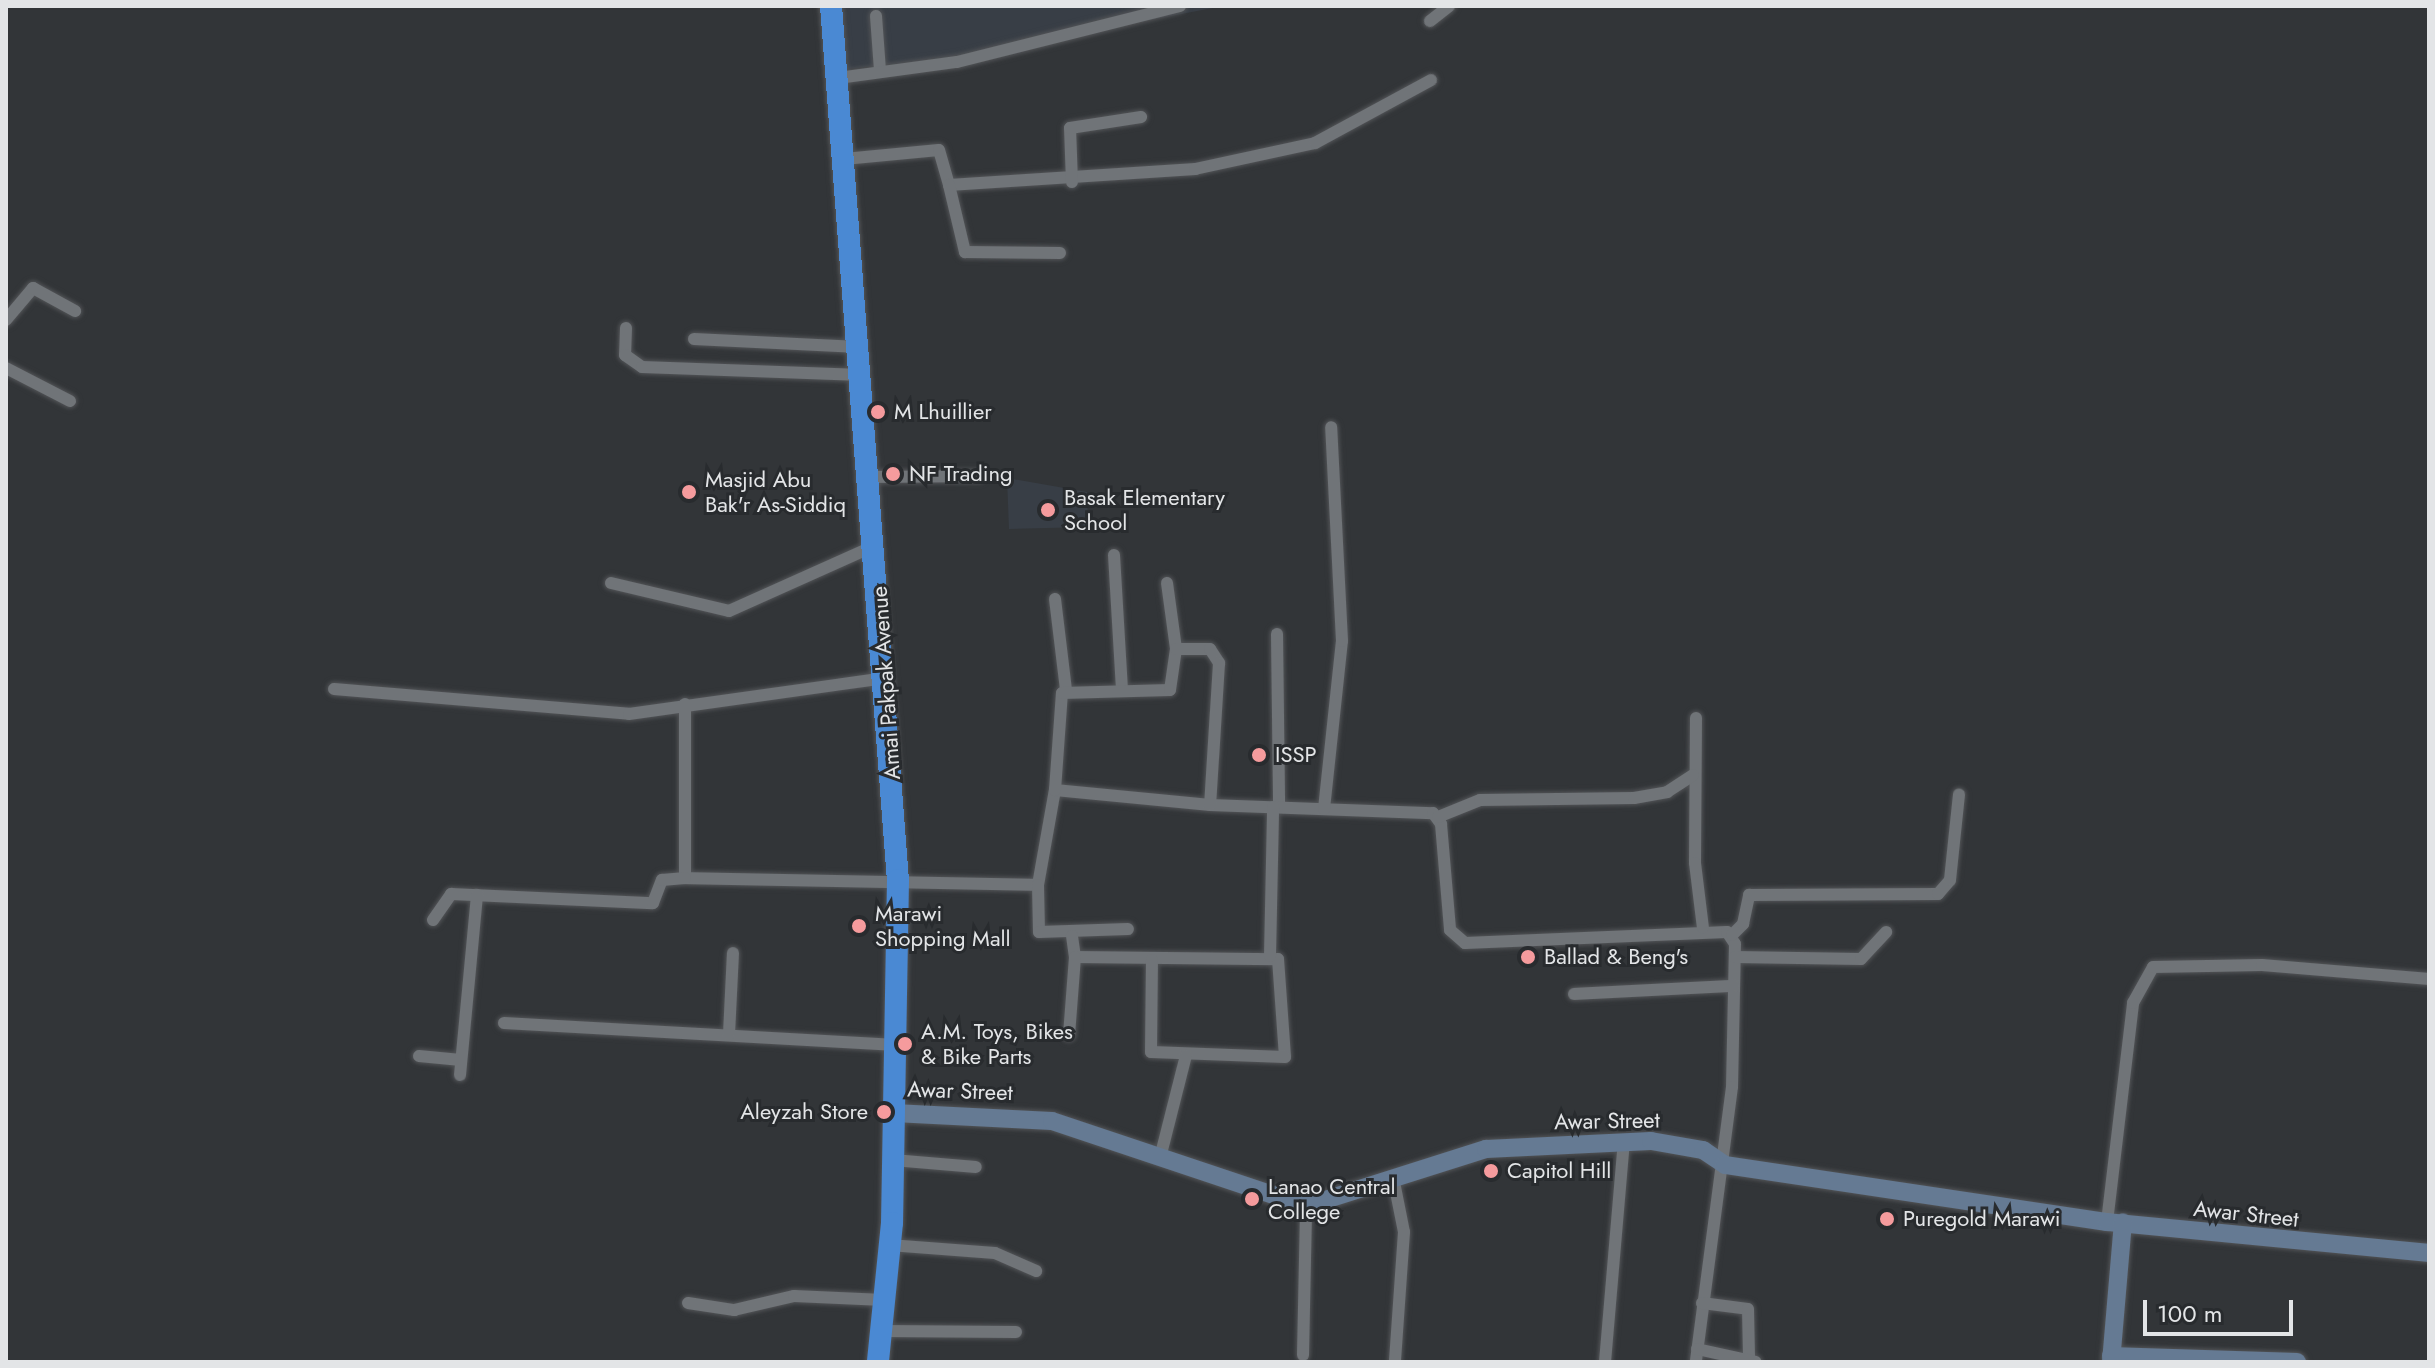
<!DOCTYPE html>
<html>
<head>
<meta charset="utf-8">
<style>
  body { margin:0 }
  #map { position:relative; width:2435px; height:1368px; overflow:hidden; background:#323538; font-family:Jost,sans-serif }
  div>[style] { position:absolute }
  .built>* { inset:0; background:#383e46 }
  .roads { filter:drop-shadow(0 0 2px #525457) drop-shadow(0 0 2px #525457) }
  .street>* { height:12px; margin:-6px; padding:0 6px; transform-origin:6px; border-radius:6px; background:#707478 }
  .secondary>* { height:18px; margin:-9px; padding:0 9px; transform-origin:9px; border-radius:9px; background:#657a93 }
  .highway>* { height:22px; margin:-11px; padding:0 11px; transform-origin:11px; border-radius:11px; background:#4a89d3 }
  .dots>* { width:22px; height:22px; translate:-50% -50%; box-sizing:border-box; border:4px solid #282b2e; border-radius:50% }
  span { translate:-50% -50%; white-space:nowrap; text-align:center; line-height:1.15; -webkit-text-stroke:6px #282b2e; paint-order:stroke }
  .poi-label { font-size:22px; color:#e3e5e7 }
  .left { translate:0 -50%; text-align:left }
  .right { translate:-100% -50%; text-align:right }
  .street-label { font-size:22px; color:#e3e5e7 }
  .frame { position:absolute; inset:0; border:8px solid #e3e5e7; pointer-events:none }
  .scale { position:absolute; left:2143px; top:1300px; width:150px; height:36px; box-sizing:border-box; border:4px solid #e3e5e7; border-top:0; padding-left:10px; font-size:24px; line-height:28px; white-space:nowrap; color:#e3e5e7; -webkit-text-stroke:6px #282b2e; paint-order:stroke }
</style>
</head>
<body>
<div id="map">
  <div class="built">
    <div style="clip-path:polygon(839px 6px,1223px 6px,952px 58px,846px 69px)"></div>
    <div style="clip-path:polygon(1007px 478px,1087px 492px,1088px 527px,1009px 529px)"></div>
  </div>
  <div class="roads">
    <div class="street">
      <div style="left:876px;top:16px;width:55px;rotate:85.8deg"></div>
      <div style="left:1430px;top:21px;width:24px;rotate:-38deg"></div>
      <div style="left:838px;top:78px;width:120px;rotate:-7.7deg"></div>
      <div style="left:957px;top:62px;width:230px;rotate:-14.1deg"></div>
      <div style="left:844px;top:159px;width:95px;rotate:-5.4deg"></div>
      <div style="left:939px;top:150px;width:36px;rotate:74deg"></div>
      <div style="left:949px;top:185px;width:247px;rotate:-3.7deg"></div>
      <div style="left:1195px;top:169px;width:123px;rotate:-12.2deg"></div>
      <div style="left:1315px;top:143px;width:132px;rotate:-28.5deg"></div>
      <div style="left:1072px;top:182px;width:54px;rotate:-92.1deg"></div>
      <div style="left:1070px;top:128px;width:72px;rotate:-8.8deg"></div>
      <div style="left:949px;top:185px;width:69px;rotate:76.6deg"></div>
      <div style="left:965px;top:252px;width:95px;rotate:0.6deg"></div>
      <div style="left:6px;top:320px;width:42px;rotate:-49.8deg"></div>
      <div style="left:33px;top:288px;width:48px;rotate:28.7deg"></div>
      <div style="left:626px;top:328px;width:27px;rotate:92deg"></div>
      <div style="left:625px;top:355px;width:21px;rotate:35deg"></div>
      <div style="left:642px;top:367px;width:220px;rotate:2.1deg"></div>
      <div style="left:694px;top:339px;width:165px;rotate:2.8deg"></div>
      <div style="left:6px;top:368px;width:72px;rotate:27.3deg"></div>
      <div style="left:871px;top:477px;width:108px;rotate:-0.5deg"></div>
      <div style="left:1114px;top:555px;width:135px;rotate:86.6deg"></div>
      <div style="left:611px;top:583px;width:121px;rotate:13.3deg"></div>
      <div style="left:729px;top:611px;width:159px;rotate:-24.1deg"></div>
      <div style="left:1167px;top:583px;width:67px;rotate:82.2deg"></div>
      <div style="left:1055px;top:599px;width:92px;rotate:83.1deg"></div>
      <div style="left:1277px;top:634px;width:173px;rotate:89.3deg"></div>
      <div style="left:334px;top:689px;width:296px;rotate:4.8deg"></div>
      <div style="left:629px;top:714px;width:259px;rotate:-8deg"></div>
      <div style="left:685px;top:704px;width:174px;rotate:90deg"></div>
      <div style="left:685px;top:878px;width:353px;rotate:1.1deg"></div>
      <div style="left:1038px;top:885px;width:97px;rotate:-79.9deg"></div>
      <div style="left:1055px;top:790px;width:156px;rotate:5.5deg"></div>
      <div style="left:1210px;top:805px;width:223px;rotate:2.1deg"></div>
      <div style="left:1433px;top:813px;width:14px;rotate:54deg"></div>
      <div style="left:1441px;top:824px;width:106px;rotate:85.1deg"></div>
      <div style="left:1450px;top:930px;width:20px;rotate:41deg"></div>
      <div style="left:1465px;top:943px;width:262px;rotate:-2.4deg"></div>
      <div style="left:1727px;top:932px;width:14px;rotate:56deg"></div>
      <div style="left:1735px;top:944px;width:143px;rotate:91.2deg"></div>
      <div style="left:1732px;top:1087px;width:277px;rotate:97.5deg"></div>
      <div style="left:1696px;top:718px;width:145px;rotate:90.4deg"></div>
      <div style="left:1695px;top:863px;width:65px;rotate:83deg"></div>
      <div style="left:1055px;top:790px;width:97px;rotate:-85.9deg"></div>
      <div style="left:1062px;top:693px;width:108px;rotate:-1.6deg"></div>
      <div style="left:1170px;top:690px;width:41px;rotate:-81.7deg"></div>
      <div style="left:1176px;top:649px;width:34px"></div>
      <div style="left:1210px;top:649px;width:17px;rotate:57deg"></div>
      <div style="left:1219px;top:663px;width:142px;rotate:93.6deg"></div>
      <div style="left:1324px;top:809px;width:169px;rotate:-83.9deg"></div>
      <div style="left:1342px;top:641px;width:214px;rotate:-92.9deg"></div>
      <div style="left:1438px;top:817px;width:45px;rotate:-22deg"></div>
      <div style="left:1480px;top:800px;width:154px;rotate:-0.7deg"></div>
      <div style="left:1634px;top:798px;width:34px;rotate:-10deg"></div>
      <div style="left:1667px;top:792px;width:31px;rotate:-33deg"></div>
      <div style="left:1038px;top:885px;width:47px;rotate:88.8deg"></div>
      <div style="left:1039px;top:932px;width:89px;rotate:-1.9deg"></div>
      <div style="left:433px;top:920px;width:32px;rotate:-55deg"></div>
      <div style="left:451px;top:894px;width:202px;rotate:2.6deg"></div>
      <div style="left:653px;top:903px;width:25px;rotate:-69deg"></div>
      <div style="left:662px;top:880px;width:23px;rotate:-5deg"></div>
      <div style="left:1732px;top:935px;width:16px;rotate:-45deg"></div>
      <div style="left:1743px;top:924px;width:30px;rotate:-78deg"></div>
      <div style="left:1749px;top:895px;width:189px;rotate:-0.3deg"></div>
      <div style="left:1938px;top:894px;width:18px;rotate:-49deg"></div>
      <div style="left:1950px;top:880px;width:86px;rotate:-84deg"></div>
      <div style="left:1072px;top:936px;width:21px;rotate:82deg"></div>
      <div style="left:1075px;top:957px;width:203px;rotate:0.6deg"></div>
      <div style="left:1278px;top:959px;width:98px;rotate:85.9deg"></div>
      <div style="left:1285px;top:1057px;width:134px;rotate:-177.9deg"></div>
      <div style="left:1151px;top:1052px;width:92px;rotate:-89.4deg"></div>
      <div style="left:1270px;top:956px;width:149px;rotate:-88.8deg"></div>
      <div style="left:1735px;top:957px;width:126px;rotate:0.9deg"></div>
      <div style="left:1861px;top:959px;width:37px;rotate:-47deg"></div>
      <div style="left:1574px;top:994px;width:160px;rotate:-2.9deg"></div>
      <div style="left:504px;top:1023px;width:393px;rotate:3.2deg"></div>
      <div style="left:729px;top:1034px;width:81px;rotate:-87.2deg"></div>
      <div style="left:1069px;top:1035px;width:78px;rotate:-85.6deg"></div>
      <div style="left:419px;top:1056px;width:42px;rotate:5.4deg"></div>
      <div style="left:460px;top:1075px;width:181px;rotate:-84.6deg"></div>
      <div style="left:1160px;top:1158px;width:106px;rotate:-75.8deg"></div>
      <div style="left:893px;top:1160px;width:83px;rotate:4.8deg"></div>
      <div style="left:1393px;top:1177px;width:56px;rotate:78.7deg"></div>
      <div style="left:1404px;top:1232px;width:130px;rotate:94deg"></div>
      <div style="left:2107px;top:1222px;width:221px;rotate:-83.2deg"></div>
      <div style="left:2133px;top:1003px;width:41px;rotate:-60.9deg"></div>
      <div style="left:2153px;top:967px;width:109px;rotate:-1.1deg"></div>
      <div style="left:2262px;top:965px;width:168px;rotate:4.8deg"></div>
      <div style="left:889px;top:1245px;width:106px;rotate:4.3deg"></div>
      <div style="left:995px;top:1253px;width:45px;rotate:23.7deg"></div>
      <div style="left:688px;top:1303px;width:47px;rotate:8.7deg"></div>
      <div style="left:734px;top:1310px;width:62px;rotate:-13.1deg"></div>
      <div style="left:794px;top:1296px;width:90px;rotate:2.5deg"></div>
      <div style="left:1702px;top:1303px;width:46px;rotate:7.4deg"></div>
      <div style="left:1748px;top:1309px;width:48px;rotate:88.8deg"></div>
      <div style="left:881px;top:1331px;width:135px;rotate:0.4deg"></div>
      <div style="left:1697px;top:1349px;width:60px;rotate:12.4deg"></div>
      <div style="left:1303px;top:1355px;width:149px;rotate:-88.8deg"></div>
      <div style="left:1605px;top:1362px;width:222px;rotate:-85.1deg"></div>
    </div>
    <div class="secondary">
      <div style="left:894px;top:1113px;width:158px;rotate:2.9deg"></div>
      <div style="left:1052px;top:1121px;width:268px;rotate:18.5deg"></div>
      <div style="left:1306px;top:1206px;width:189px;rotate:-17.6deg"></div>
      <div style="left:1486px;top:1149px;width:165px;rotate:-2.8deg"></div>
      <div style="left:1651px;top:1141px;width:53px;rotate:9.8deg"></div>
      <div style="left:1703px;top:1150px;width:27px;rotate:34deg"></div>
      <div style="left:1725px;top:1165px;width:386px;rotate:8.5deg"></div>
      <div style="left:2107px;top:1222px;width:323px;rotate:5.5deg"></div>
      <div style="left:2111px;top:1356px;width:186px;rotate:1.8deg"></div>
      <div style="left:2111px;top:1362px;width:140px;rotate:-85.1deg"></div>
    </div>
    <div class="highway">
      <div style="left:831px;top:6px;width:877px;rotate:85.62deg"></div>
      <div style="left:898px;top:880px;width:343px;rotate:91deg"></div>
      <div style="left:892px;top:1223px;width:140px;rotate:95.8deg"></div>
    </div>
  </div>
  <div class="dots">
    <div style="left:878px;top:412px;background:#f59b9d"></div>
    <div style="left:893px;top:474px;background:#f59b9d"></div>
    <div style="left:689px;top:492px;background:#f59b9d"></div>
    <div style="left:1048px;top:510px;background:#f59b9d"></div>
    <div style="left:1259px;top:755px;background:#f59b9d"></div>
    <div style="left:859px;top:926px;background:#f59b9d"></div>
    <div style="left:1528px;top:957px;background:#f59b9d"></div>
    <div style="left:905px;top:1044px;background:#f59b9d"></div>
    <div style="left:884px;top:1112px;background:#f59b9d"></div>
    <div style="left:1491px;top:1171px;background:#f59b9d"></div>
    <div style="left:1252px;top:1199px;background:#f59b9d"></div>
    <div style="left:1887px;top:1219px;background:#f59b9d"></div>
  </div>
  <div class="poi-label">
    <span class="left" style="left:894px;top:412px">M Lhuillier</span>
    <span class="left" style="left:909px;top:474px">NF Trading</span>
    <span class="left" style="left:705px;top:492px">Masjid Abu<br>Bak'r As-Siddiq</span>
    <span class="left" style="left:1064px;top:510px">Basak Elementary<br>School</span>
    <span class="left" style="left:1275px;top:755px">ISSP</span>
    <span class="left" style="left:875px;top:926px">Marawi<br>Shopping Mall</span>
    <span class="left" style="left:1544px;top:957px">Ballad &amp; Beng's</span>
    <span class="left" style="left:921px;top:1044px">A.M. Toys, Bikes<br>&amp; Bike Parts</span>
    <span class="right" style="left:868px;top:1112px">Aleyzah Store</span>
    <span class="left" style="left:1507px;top:1171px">Capitol Hill</span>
    <span class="left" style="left:1268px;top:1199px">Lanao Central<br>College</span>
    <span class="left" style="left:1903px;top:1219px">Puregold Marawi</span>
  </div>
  <div class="street-label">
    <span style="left:886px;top:683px;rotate:-94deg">Amai Pakpak Avenue</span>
    <span style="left:960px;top:1091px;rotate:2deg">Awar Street</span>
    <span style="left:1607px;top:1121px;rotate:-1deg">Awar Street</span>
    <span style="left:2246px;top:1214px;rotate:6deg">Awar Street</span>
  </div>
  <div class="frame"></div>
  <div class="scale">100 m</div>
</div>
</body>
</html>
